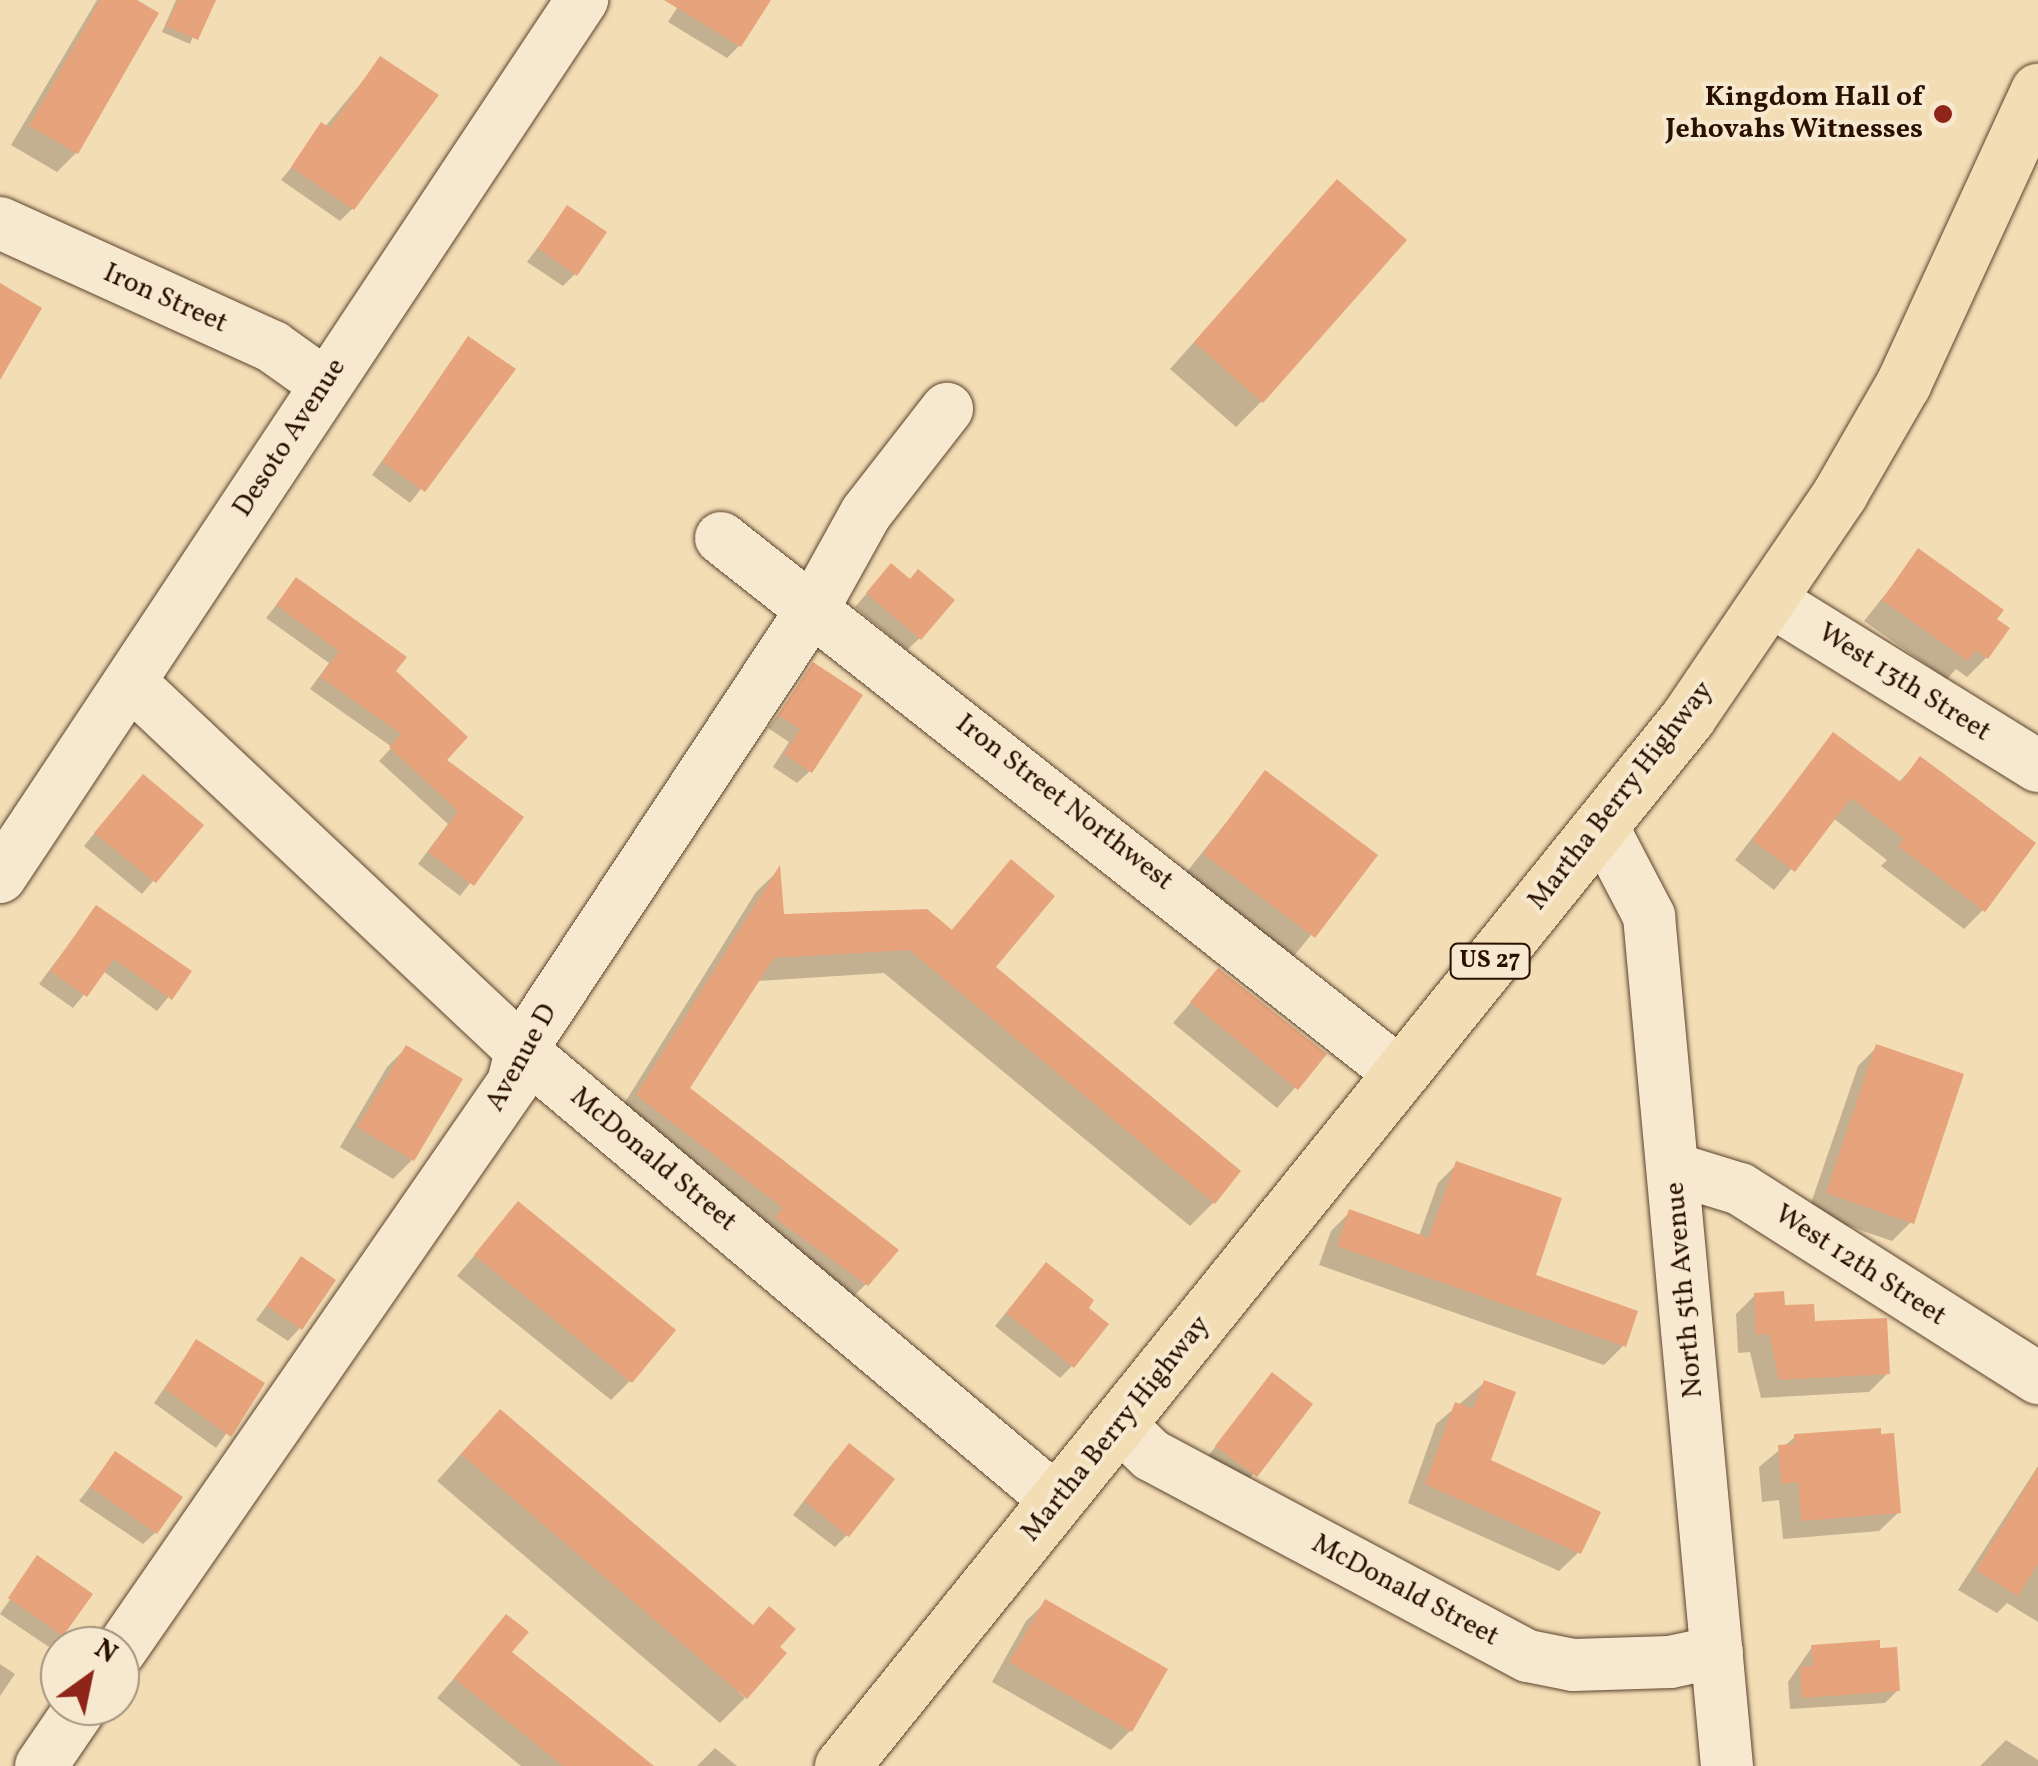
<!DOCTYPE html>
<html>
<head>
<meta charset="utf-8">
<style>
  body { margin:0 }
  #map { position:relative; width:2038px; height:1766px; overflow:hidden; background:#f3ddb5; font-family:Vollkorn,serif }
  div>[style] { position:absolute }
  .shadow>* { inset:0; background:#0003 }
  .building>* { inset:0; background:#e6a37c }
  .roads { filter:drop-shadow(0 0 2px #5c432e) drop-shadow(0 0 2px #5c432e) }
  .minor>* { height:52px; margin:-26px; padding:0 26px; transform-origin:26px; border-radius:26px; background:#f7e9cf }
  .major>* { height:55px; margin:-27.5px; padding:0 27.5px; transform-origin:27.5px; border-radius:27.5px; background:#f3ddb5 }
  .dots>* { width:28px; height:28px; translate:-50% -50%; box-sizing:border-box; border:5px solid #f7e9cf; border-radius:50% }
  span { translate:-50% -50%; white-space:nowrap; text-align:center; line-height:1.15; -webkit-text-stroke:8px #f7e9cf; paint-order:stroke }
  .shield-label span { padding:2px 8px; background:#f7e9cf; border:2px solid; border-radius:8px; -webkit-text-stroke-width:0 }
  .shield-label { font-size:25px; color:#2a1001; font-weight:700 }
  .poi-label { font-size:28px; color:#2a1001; font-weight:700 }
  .right { translate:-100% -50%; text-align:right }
  .street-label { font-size:28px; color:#2a1001 }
  .north { position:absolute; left:40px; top:1626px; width:100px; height:100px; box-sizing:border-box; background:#f7e9cf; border:2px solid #a5927d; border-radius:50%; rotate:33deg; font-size:28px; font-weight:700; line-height:40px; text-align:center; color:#2a1001 }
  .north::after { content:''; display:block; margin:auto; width:35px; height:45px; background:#8f2418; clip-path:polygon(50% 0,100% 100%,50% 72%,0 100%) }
</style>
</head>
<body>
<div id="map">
  <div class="shadow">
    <div style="clip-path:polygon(97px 0,132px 0,76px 153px,57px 172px,11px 145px)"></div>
    <div style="clip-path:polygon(176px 0,207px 0,190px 44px,162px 32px)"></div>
    <div style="clip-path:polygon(682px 0,753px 0,739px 46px,727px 58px,668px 22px)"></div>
    <div style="clip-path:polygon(381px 59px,353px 208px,340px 221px,281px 180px)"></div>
    <div style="clip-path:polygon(1337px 182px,1262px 401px,1236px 427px,1170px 369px)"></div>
    <div style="clip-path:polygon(567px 208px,575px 274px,563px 286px,527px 262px)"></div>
    <div style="clip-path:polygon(468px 339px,513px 369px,410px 503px,372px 475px)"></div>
    <div style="clip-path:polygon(1919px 552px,1994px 620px,1986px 658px,1967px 677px,1956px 669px,1947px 679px,1864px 621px)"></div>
    <div style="clip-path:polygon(879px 579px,920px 638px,907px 650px,855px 607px)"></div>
    <div style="clip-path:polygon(296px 580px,393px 672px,443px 760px,521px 818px,460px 896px,418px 864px,448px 824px,379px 761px,392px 747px,310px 689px,329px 663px,266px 618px)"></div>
    <div style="clip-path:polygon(814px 665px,810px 771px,797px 783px,773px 767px,789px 742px,768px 728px)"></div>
    <div style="clip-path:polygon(1833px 735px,1898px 783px,1921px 759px,1983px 910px,1964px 929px,1881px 866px,1887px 860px,1833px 818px,1774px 890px,1735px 860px)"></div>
    <div style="clip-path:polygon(1265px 774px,1375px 856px,1294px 956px,1185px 874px)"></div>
    <div style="clip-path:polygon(130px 790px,201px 825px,142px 894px,84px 846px)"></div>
    <div style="clip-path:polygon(1011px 862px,992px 967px,1214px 1202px,1190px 1226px,884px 973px,757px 981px,687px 1088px,866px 1284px,842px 1308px,614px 1120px,756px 892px,778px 871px,781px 917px,950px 932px)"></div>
    <div style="clip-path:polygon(96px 908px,189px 972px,157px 1011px,103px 971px,73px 1008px,39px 984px)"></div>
    <div style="clip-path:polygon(1218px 971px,1324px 1055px,1277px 1108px,1173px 1023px)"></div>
    <div style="clip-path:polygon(1877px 1047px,1911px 1222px,1892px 1241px,1808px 1212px,1858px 1066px)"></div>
    <div style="clip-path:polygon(406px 1048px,412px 1160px,393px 1179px,340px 1147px,387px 1067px)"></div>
    <div style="clip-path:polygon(1457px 1164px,1533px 1276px,1623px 1346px,1604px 1365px,1319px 1265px,1331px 1231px,1350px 1212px,1419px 1236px,1438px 1183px)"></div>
    <div style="clip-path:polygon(518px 1204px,630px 1381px,611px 1400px,457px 1276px)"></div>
    <div style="clip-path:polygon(301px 1259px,300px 1328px,288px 1341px,256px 1320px)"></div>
    <div style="clip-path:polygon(1034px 1278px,1072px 1366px,1060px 1378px,995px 1326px)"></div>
    <div style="clip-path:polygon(1755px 1295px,1813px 1323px,1888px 1373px,1869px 1392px,1761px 1398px,1750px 1352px,1738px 1353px,1736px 1314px)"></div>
    <div style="clip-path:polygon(196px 1342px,262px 1383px,216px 1448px,154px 1403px)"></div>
    <div style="clip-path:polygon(1272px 1375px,1309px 1404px,1242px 1488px,1205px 1460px)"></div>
    <div style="clip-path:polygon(1484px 1383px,1488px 1461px,1579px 1552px,1559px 1571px,1408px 1503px,1436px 1424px)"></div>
    <div style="clip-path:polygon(1795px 1437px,1899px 1512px,1879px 1531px,1783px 1539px,1779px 1500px,1762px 1502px,1759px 1467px)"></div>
    <div style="clip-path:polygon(475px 1438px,745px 1698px,720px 1723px,437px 1481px)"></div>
    <div style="clip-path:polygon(115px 1454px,156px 1532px,143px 1544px,79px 1501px)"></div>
    <div style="clip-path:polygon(836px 1459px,847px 1535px,835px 1547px,793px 1515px)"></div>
    <div style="clip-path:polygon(2038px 1466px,2038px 1622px,2007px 1603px,1997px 1613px,1958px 1590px)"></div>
    <div style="clip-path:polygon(38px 1559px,61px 1635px,49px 1647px,0 1614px)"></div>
    <div style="clip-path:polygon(1046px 1602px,1165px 1670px,1130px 1731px,1111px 1750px,992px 1682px,1026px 1621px)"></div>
    <div style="clip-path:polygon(507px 1617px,509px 1652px,650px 1766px,521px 1766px,437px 1698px)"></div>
    <div style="clip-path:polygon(1812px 1647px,1878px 1650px,1898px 1690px,1885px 1703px,1790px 1709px,1788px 1682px)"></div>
    <div style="clip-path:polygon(0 1664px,15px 1674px,0 1696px)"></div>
    <div style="clip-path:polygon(2006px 1740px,2038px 1760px,2038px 1766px,1980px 1766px)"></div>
    <div style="clip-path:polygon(715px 1748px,737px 1766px,697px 1766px)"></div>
  </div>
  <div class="building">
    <div style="clip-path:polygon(100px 0,137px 0,159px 13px,78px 154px,29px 126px)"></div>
    <div style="clip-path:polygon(178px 0,216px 0,198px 40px,166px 26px)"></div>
    <div style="clip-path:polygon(664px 0,771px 0,741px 47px)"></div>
    <div style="clip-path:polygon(380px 56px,439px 95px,354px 210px,291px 167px,321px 122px,330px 128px)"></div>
    <div style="clip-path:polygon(1337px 179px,1407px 240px,1263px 403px,1194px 342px)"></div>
    <div style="clip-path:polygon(567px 205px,607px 232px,577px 276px,538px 248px)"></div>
    <div style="clip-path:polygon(0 283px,42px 308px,0 380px)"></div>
    <div style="clip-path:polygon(468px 336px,516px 369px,425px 492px,382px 462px)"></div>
    <div style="clip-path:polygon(1918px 548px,2004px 610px,1997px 619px,2010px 628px,1988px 659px,1975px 650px,1968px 661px,1882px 600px)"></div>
    <div style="clip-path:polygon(891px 563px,910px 579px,918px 569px,955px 600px,921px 640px,866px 593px)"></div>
    <div style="clip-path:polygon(296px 577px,407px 657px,396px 671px,468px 737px,447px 760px,524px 817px,474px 886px,428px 852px,458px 811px,389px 747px,401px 734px,320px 677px,339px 651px,276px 605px)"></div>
    <div style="clip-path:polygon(813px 662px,863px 695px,812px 773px,784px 754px,800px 729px,778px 715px)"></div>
    <div style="clip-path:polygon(1833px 732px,1901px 782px,1920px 756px,2036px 843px,1985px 912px,1898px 846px,1904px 839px,1851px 798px,1795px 872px,1752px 840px)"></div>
    <div style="clip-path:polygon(1265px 770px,1378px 855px,1315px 938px,1203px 854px)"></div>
    <div style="clip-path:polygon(143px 774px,204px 825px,156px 883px,94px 833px)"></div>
    <div style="clip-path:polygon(1011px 859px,1055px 896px,996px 967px,1241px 1171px,1215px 1204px,909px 950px,774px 958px,690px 1088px,899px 1250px,868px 1286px,775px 1218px,783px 1208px,636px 1095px,780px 865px,784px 914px,927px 909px,952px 930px)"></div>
    <div style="clip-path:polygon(96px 905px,192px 971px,172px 1000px,114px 959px,87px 997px,50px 971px)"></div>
    <div style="clip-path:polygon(1218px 968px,1327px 1054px,1298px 1090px,1190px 1002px)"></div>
    <div style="clip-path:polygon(1876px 1044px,1964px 1074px,1914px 1224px,1826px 1193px)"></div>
    <div style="clip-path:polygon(406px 1045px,463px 1079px,414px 1161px,357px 1127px)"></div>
    <div style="clip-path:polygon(1456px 1161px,1562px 1198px,1536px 1275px,1638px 1311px,1626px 1347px,1337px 1246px,1349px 1209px,1429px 1238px)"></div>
    <div style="clip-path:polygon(518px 1201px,676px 1330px,632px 1383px,474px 1255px)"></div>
    <div style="clip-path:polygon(301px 1256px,336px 1280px,302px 1330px,267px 1306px)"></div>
    <div style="clip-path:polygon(1046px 1262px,1094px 1300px,1089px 1308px,1109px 1324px,1074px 1368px,1006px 1313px)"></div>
    <div style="clip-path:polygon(1784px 1291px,1785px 1305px,1814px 1304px,1815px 1321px,1887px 1318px,1890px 1374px,1779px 1380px,1769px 1334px,1756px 1335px,1754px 1293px)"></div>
    <div style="clip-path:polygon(196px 1339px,265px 1383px,231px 1437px,165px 1389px)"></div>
    <div style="clip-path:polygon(1272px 1372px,1313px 1404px,1257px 1477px,1215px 1446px)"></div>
    <div style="clip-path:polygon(1484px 1380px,1516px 1392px,1491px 1460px,1601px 1512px,1581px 1554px,1425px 1484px,1455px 1402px,1473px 1409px)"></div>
    <div style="clip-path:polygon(500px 1409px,753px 1625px,769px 1606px,796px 1629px,780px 1647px,787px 1653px,747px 1699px,461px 1454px)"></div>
    <div style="clip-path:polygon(1881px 1428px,1881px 1434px,1894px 1433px,1901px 1513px,1801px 1521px,1798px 1482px,1781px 1484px,1778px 1445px,1794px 1444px,1794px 1434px)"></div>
    <div style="clip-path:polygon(849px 1443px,895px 1479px,849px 1537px,804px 1501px)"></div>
    <div style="clip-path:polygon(115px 1451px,183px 1497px,157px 1534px,90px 1487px)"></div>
    <div style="clip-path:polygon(2038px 1467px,2038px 1563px,2018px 1596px,1976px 1570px)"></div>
    <div style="clip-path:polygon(37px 1555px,93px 1594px,63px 1636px,8px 1598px)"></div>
    <div style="clip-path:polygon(1045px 1599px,1168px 1669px,1132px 1732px,1009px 1662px)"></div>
    <div style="clip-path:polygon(506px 1614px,529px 1632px,512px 1652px,654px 1766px,563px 1766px,454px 1678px)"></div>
    <div style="clip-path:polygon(1880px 1640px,1880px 1648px,1897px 1647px,1900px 1691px,1802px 1698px,1800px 1667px,1813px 1666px,1811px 1645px)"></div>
  </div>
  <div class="roads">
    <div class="minor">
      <div style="left:0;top:223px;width:300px;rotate:24.4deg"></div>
      <div style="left:273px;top:347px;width:64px;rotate:35.4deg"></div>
      <div style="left:721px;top:538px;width:867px;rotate:38.26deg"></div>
      <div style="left:1770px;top:600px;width:315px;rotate:31.8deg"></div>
      <div style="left:130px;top:682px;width:537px;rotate:43.26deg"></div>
      <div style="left:521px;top:1050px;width:699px;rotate:40.07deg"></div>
      <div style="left:1602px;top:826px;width:102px;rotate:62.4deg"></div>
      <div style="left:1649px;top:916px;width:854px;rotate:84.76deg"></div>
      <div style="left:0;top:877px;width:1053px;rotate:-56.43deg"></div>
      <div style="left:1675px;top:1169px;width:68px;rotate:17.1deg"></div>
      <div style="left:1740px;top:1189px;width:353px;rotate:32.4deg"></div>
      <div style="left:1121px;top:1426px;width:42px;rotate:44deg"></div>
      <div style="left:1151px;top:1455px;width:427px;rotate:28.1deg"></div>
      <div style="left:1528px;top:1656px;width:46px;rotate:11.3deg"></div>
      <div style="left:1573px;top:1665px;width:97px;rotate:-1.8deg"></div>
      <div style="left:1670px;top:1662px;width:48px;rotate:-12deg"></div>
      <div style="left:120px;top:1651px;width:691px;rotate:-55.32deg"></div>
      <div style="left:513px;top:1083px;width:34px;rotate:-76deg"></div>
      <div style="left:521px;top:1050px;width:533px;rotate:-56.55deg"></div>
      <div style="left:815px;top:605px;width:105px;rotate:-61deg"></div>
      <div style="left:866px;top:513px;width:132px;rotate:-52.1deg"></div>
      <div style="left:41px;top:1766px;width:73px;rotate:-55.7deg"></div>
    </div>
    <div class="major">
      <div style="left:842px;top:1766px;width:1348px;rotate:-51.11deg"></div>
      <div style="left:1688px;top:717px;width:271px;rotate:-55.8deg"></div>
      <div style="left:1840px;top:493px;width:126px;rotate:-60deg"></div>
      <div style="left:1903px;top:384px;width:323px;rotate:-65.3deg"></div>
    </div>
  </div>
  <div class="dots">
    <div style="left:1943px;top:114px;background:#8f2418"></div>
  </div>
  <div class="shield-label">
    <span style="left:1490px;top:961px">US 27</span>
  </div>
  <div class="poi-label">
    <span class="right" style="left:1923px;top:114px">Kingdom Hall of<br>Jehovahs Witnesses</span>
  </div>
  <div class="street-label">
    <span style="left:165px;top:299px;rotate:24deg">Iron Street</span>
    <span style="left:290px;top:438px;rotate:-57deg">Desoto Avenue</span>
    <span style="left:1904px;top:683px;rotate:32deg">West 13th Street</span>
    <span style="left:1621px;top:796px;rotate:-52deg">Martha Berry Highway</span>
    <span style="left:1064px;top:803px;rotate:38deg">Iron Street Northwest</span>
    <span style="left:522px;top:1058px;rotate:-61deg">Avenue D</span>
    <span style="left:653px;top:1160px;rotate:40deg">McDonald Street</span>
    <span style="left:1860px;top:1266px;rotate:33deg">West 12th Street</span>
    <span style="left:1685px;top:1290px;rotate:-95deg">North 5th Avenue</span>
    <span style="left:1116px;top:1429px;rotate:-51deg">Martha Berry Highway</span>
    <span style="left:1405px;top:1591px;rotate:28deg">McDonald Street</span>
  </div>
  <div class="north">N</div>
</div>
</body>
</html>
